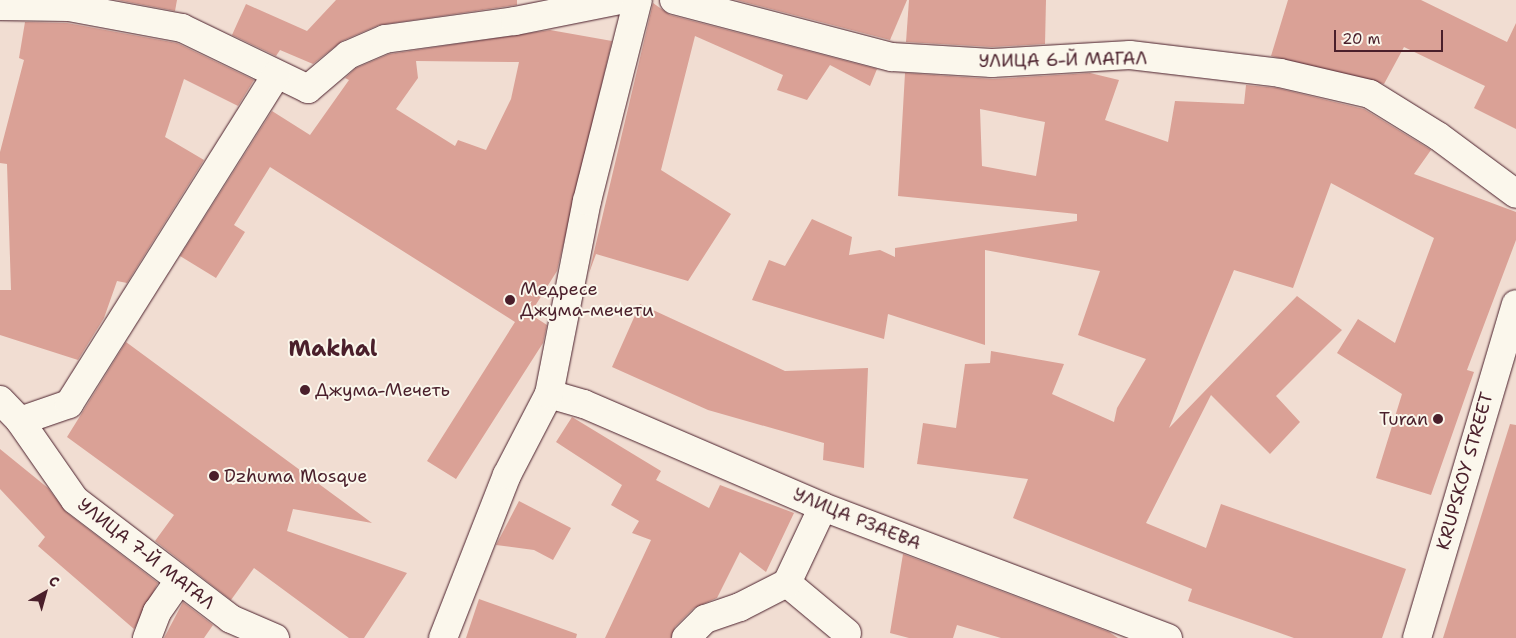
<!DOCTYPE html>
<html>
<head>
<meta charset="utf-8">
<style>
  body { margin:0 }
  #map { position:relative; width:1516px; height:638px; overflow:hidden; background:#f1ddd2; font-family:"Shantell Sans",sans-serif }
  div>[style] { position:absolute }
  .building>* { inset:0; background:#daa196 }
  .roads { filter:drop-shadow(0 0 1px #4a1f2b) drop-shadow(0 0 1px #4a1f2b) }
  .minor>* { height:28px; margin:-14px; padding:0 14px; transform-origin:14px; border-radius:14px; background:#fbf7ec }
  .dots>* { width:14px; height:14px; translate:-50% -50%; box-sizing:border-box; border:2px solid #fbf7ec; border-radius:50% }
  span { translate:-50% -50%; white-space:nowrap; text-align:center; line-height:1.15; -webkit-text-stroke:4px #fbf7ec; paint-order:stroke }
  .street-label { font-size:18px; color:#4a1f2b }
  .poi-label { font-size:18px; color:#4a1f2b }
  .left { translate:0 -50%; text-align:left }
  .right { translate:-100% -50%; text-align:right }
  .district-label { font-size:22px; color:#4a1f2b; font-weight:700 }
  .north { position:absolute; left:20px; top:568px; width:50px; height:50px; -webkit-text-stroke:4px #fbf7ec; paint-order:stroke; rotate:38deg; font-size:14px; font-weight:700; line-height:20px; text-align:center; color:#4a1f2b }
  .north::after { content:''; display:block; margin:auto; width:18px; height:22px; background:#4a1f2b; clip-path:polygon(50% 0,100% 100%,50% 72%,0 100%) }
  .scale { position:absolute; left:1334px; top:30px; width:109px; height:22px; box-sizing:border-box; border:2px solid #4a1f2b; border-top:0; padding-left:6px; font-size:15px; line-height:18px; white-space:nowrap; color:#4a1f2b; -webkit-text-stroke:4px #fbf7ec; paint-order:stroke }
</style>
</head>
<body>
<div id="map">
  <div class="building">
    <div style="clip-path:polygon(117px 0,177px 0,175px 11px)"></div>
    <div style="clip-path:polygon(336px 0,517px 0,517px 5px,379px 25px,342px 41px,313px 64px,280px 50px,276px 56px,232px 35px,246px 4px,307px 31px)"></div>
    <div style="clip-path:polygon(736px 0,907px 0,890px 40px)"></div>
    <div style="clip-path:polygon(909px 0,1046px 0,1045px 44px,992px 47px,906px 42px)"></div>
    <div style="clip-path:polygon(1288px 0,1421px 0,1507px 42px,1516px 23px,1516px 129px,1474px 108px,1485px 86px,1404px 47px,1384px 84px,1271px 56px)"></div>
    <div style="clip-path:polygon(653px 3px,670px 15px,877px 69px,870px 86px,830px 65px,807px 100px,777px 90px,783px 75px,695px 36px,661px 170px,731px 214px,688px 281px,596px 254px,589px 273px)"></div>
    <div style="clip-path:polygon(25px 22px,67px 23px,177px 43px,254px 80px,238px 106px,184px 79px,165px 137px,204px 160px,127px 283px,117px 281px,104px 318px,78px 360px,0 335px,0 290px,11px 290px,7px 164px,0 163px,0 152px,24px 60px,19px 58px)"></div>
    <div style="clip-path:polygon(evenodd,550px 30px,612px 41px,557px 271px,530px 314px,547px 325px,543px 343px,456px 479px,427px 461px,515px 322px,270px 167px,234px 225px,245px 232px,216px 278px,180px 256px,272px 111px,310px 135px,349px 80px,345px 78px,356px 68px,389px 54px,550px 30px,416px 61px,519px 62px,511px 99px,486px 150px,458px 140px,455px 146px,396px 109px,418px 78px,416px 61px)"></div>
    <div style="clip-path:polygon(evenodd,905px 73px,993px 79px,1090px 73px,1119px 80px,1105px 120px,1168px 142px,1175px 101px,1244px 104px,1246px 85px,1277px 88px,1364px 109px,1431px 150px,1414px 174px,1516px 212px,1516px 240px,1467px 370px,1474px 372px,1431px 495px,1376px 478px,1402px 394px,1337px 353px,1358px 319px,1395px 343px,1434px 238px,1331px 183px,1293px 288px,1234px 270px,1169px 428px,1297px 296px,1342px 330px,1276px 396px,1300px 422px,1270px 454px,1211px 395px,1146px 523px,1206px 548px,1221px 504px,1406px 569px,1382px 638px,1294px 638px,1188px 601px,1192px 589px,1013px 518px,1028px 479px,917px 464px,923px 423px,956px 428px,965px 364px,990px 363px,991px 351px,1064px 364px,1052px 394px,1114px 422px,1117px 408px,1146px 359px,1078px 335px,1100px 271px,985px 250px,985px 345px,888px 314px,884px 339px,752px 300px,769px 260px,785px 266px,812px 219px,852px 237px,849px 255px,880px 250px,895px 257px,895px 248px,1077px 221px,1077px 214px,898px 196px,905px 73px,980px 109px,1045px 122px,1036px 176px,982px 166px,980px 109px)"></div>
    <div style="clip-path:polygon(640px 304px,785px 371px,868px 368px,864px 468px,823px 460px,824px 443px,708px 410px,612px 367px)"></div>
    <div style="clip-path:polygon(126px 342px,372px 523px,293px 509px,287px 531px,407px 573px,364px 638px,349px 638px,254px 568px,231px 600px,155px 541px,174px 515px,67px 437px)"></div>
    <div style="clip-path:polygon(572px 417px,661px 471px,656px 480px,709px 508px,720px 485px,794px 513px,766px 572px,740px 552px,717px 598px,694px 608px,675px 627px,671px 638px,605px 638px,651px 540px,632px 533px,639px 521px,611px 505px,622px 485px,556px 442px)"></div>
    <div style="clip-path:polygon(1510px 424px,1516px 425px,1516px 638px,1443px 638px)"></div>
    <div style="clip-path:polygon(0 449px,48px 488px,66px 512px,158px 583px,134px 629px,38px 546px,45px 537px,0 489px)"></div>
    <div style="clip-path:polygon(519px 501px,571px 528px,553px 560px,534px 550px,496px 545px)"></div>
    <div style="clip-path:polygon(903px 554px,1109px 632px,1118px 638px,1001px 638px,957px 625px,953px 638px,909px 638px,890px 633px)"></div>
    <div style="clip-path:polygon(479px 599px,577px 634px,576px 638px,466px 638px)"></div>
    <div style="clip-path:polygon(183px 602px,213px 625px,204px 638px,164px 638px)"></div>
  </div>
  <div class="roads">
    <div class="minor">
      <div style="left:674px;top:0;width:225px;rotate:14.7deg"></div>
      <div style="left:892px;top:57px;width:100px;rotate:3.4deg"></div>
      <div style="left:992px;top:63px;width:138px;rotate:-3.3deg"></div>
      <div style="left:1130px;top:55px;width:151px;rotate:6.8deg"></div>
      <div style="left:1280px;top:73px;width:92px;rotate:13.1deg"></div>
      <div style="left:1370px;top:94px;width:80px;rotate:31.7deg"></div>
      <div style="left:1438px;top:136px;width:97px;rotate:36.6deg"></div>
      <div style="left:0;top:6px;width:69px;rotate:0.8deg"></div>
      <div style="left:69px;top:7px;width:115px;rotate:10.5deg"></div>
      <div style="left:182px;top:28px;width:140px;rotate:25.8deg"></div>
      <div style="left:308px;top:89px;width:52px;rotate:-40.4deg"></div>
      <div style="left:348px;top:55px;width:40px;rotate:-23.4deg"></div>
      <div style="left:385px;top:39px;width:131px;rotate:-7.9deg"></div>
      <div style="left:515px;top:21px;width:107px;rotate:-11.3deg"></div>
      <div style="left:549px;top:394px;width:36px;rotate:16deg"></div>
      <div style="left:584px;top:404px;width:260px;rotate:23.3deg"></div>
      <div style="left:823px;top:507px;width:369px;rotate:20.8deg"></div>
      <div style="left:0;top:400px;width:29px;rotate:46deg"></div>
      <div style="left:20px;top:421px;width:96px;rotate:55.2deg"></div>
      <div style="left:75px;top:500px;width:196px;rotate:37.3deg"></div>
      <div style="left:231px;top:619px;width:48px;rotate:23.4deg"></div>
      <div style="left:20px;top:421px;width:52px;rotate:-19.1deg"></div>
      <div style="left:69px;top:404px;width:389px;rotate:-57.8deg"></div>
      <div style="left:787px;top:583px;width:78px;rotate:39.8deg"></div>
      <div style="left:147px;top:638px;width:28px;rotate:-69deg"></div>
      <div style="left:157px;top:612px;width:39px;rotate:-55deg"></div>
      <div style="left:443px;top:638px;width:175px;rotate:-68.6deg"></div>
      <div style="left:507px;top:475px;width:91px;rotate:-62.6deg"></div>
      <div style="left:549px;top:394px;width:197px;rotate:-78.9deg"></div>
      <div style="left:587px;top:201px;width:207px;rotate:-75.8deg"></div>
      <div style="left:686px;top:638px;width:27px;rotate:-45deg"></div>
      <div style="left:705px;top:619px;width:37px;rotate:-19deg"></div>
      <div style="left:740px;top:607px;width:53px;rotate:-27.1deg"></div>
      <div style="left:787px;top:583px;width:84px;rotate:-64.7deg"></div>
      <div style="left:1417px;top:638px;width:348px;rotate:-73.5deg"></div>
    </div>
  </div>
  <div class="dots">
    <div style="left:510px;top:300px;background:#4a1f2b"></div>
    <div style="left:305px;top:390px;background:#4a1f2b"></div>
    <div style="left:1438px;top:419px;background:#4a1f2b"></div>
    <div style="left:214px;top:476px;background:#4a1f2b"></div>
  </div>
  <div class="street-label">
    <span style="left:1063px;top:60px;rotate:-1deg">УЛИЦА 6-Й МАГАЛ</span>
    <span style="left:1465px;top:471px;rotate:-74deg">KRUPSKOY STREET</span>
    <span style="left:857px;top:519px;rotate:22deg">УЛИЦА РЗАЕВА</span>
    <span style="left:146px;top:554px;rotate:38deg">УЛИЦА 7-Й МАГАЛ</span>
  </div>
  <div class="poi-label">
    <span class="left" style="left:520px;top:300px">Медресе<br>Джума-мечети</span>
    <span class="left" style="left:315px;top:390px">Джума-Мечеть</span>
    <span class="right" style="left:1428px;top:419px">Turan</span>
    <span class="left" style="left:224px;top:476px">Dzhuma Mosque</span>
  </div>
  <div class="district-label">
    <span style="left:333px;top:349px">Makhal</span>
  </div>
  <div class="north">С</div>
  <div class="scale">20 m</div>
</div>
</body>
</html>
